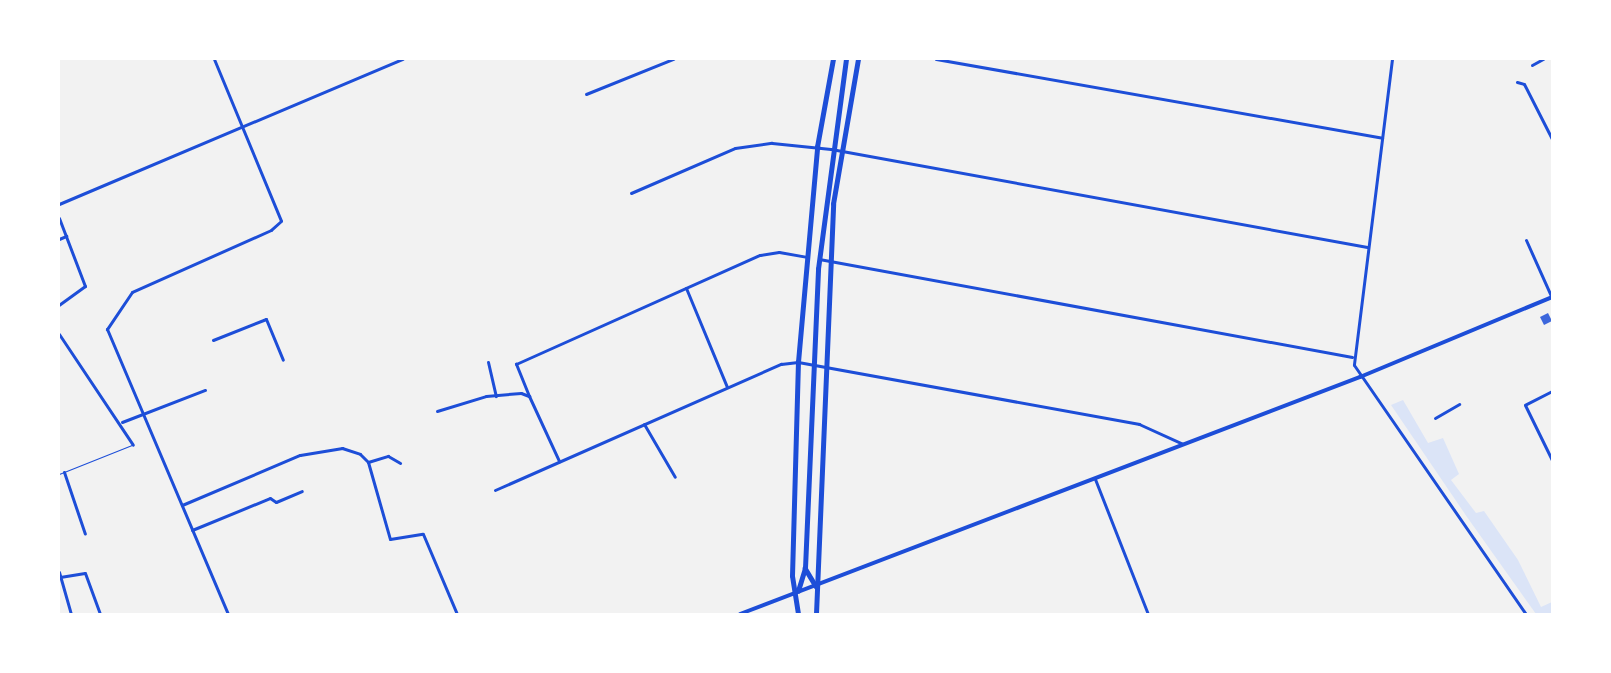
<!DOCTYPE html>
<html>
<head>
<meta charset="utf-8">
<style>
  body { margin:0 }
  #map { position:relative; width:1611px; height:673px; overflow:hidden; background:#f2f2f2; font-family:Commissioner,sans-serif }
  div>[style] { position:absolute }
  .green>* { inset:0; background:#dbe4f7 }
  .building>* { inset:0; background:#3d67dc }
  .service>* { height:1px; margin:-0.5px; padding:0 0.5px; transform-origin:0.5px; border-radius:0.5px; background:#1d4ed8 }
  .minor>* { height:3px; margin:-1.5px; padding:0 1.5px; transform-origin:1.5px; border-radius:1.5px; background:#1d4ed8 }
  .tertiary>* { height:4px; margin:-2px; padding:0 2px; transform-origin:2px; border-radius:2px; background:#1d4ed8 }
  .secondary>* { height:4.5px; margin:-2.25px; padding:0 2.25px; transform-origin:2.25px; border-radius:2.25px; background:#1d4ed8 }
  span { translate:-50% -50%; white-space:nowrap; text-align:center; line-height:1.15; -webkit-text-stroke:4px #fff; paint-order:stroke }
  .frame { position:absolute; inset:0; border:60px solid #fff; pointer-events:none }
</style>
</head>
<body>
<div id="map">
  <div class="green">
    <div style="clip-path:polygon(1403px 400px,1428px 443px,1443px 438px,1459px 474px,1451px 480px,1476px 513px,1484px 511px,1518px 560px,1541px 607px,1552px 602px,1552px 614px,1536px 614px,1467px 517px,1391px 405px)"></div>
  </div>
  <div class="building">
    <div style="clip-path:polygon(1548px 313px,1552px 321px,1544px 325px,1540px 317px)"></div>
  </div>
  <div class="service">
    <div style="left:59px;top:474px;width:79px;rotate:-21.7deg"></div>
  </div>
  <div class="minor">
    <div style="left:214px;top:59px;width:175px;rotate:67.5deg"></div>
    <div style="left:281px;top:221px;width:13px;rotate:138deg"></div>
    <div style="left:271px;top:230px;width:152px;rotate:156deg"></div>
    <div style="left:132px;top:292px;width:45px;rotate:124deg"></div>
    <div style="left:107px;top:329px;width:310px;rotate:67deg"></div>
    <div style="left:936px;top:59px;width:453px;rotate:10deg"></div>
    <div style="left:1392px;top:59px;width:308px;rotate:97.1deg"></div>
    <div style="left:1354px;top:365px;width:303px;rotate:55.4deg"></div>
    <div style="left:1532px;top:65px;width:13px;rotate:-29deg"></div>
    <div style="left:1517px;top:82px;width:7px;rotate:16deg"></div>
    <div style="left:1524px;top:84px;width:62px;rotate:63deg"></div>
    <div style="left:586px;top:94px;width:94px;rotate:-21.9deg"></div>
    <div style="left:631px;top:193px;width:113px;rotate:-23.4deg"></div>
    <div style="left:735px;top:148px;width:37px;rotate:-8deg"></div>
    <div style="left:772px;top:143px;width:59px;rotate:5.8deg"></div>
    <div style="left:831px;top:149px;width:545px;rotate:10.36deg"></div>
    <div style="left:59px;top:204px;width:373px;rotate:-22.9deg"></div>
    <div style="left:59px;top:218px;width:73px;rotate:69.1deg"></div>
    <div style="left:85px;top:286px;width:32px;rotate:144deg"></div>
    <div style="left:59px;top:239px;width:8px;rotate:-23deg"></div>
    <div style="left:1526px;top:240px;width:64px;rotate:65.9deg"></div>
    <div style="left:819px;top:259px;width:542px;rotate:10.42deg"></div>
    <div style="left:686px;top:288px;width:107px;rotate:67.5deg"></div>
    <div style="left:59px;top:334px;width:133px;rotate:56.3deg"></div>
    <div style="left:213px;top:340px;width:57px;rotate:-21.6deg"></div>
    <div style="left:266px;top:319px;width:44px;rotate:67.5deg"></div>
    <div style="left:488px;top:362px;width:35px;rotate:77deg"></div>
    <div style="left:1552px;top:391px;width:30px;rotate:153deg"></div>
    <div style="left:1525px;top:405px;width:61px;rotate:63.9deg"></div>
    <div style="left:529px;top:396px;width:35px;rotate:-112deg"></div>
    <div style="left:516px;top:364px;width:267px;rotate:-24.1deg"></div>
    <div style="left:760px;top:255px;width:19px;rotate:-9deg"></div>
    <div style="left:779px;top:252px;width:28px;rotate:10deg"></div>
    <div style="left:437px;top:411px;width:51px;rotate:-17deg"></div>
    <div style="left:486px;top:396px;width:35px;rotate:-5deg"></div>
    <div style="left:521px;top:393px;width:9px;rotate:21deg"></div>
    <div style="left:529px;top:396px;width:72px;rotate:65.2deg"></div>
    <div style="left:1435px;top:418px;width:28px;rotate:-30deg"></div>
    <div style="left:122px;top:422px;width:89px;rotate:-21.1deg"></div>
    <div style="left:644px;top:424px;width:61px;rotate:59.7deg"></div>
    <div style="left:368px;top:462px;width:21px;rotate:-17deg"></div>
    <div style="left:388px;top:456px;width:14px;rotate:30deg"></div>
    <div style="left:64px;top:472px;width:65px;rotate:71.3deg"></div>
    <div style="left:1095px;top:479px;width:145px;rotate:68.6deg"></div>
    <div style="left:495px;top:490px;width:313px;rotate:-23.8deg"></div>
    <div style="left:781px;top:364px;width:17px;rotate:-7deg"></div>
    <div style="left:798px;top:362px;width:347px;rotate:10.3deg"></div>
    <div style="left:1139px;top:424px;width:48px;rotate:24.4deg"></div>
    <div style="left:182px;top:505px;width:128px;rotate:-23deg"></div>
    <div style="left:300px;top:455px;width:43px;rotate:-9.5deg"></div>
    <div style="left:342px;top:448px;width:19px;rotate:18deg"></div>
    <div style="left:360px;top:454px;width:11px;rotate:45deg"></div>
    <div style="left:368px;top:462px;width:80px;rotate:74.1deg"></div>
    <div style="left:390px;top:539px;width:33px;rotate:-9deg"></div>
    <div style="left:423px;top:534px;width:87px;rotate:67deg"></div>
    <div style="left:192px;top:530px;width:84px;rotate:-22.3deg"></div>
    <div style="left:270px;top:498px;width:7px;rotate:34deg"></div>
    <div style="left:276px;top:502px;width:28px;rotate:-23deg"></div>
    <div style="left:59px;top:572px;width:44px;rotate:74.1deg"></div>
    <div style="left:60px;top:577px;width:25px;rotate:-9deg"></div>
    <div style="left:85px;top:573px;width:44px;rotate:69.9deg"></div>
    <div style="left:1552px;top:578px;width:1px;rotate:-90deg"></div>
  </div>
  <div class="tertiary">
    <div style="left:740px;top:614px;width:664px;rotate:-20.92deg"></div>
    <div style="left:1360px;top:377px;width:208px;rotate:-22.6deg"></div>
  </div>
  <div class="secondary">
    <div style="left:805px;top:568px;width:21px;rotate:59deg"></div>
    <div style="left:798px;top:591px;width:24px;rotate:-73deg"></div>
    <div style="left:805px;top:568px;width:299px;rotate:-87.5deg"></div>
    <div style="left:818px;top:269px;width:212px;rotate:-82.4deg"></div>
    <div style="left:798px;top:614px;width:38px;rotate:-99deg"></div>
    <div style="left:792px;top:576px;width:214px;rotate:-88.4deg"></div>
    <div style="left:798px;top:362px;width:216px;rotate:-84.9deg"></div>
    <div style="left:817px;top:147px;width:89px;rotate:-79.7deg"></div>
    <div style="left:816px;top:614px;width:410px;rotate:-87.6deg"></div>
    <div style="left:833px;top:204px;width:147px;rotate:-80.2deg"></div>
  </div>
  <div class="frame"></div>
</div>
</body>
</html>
